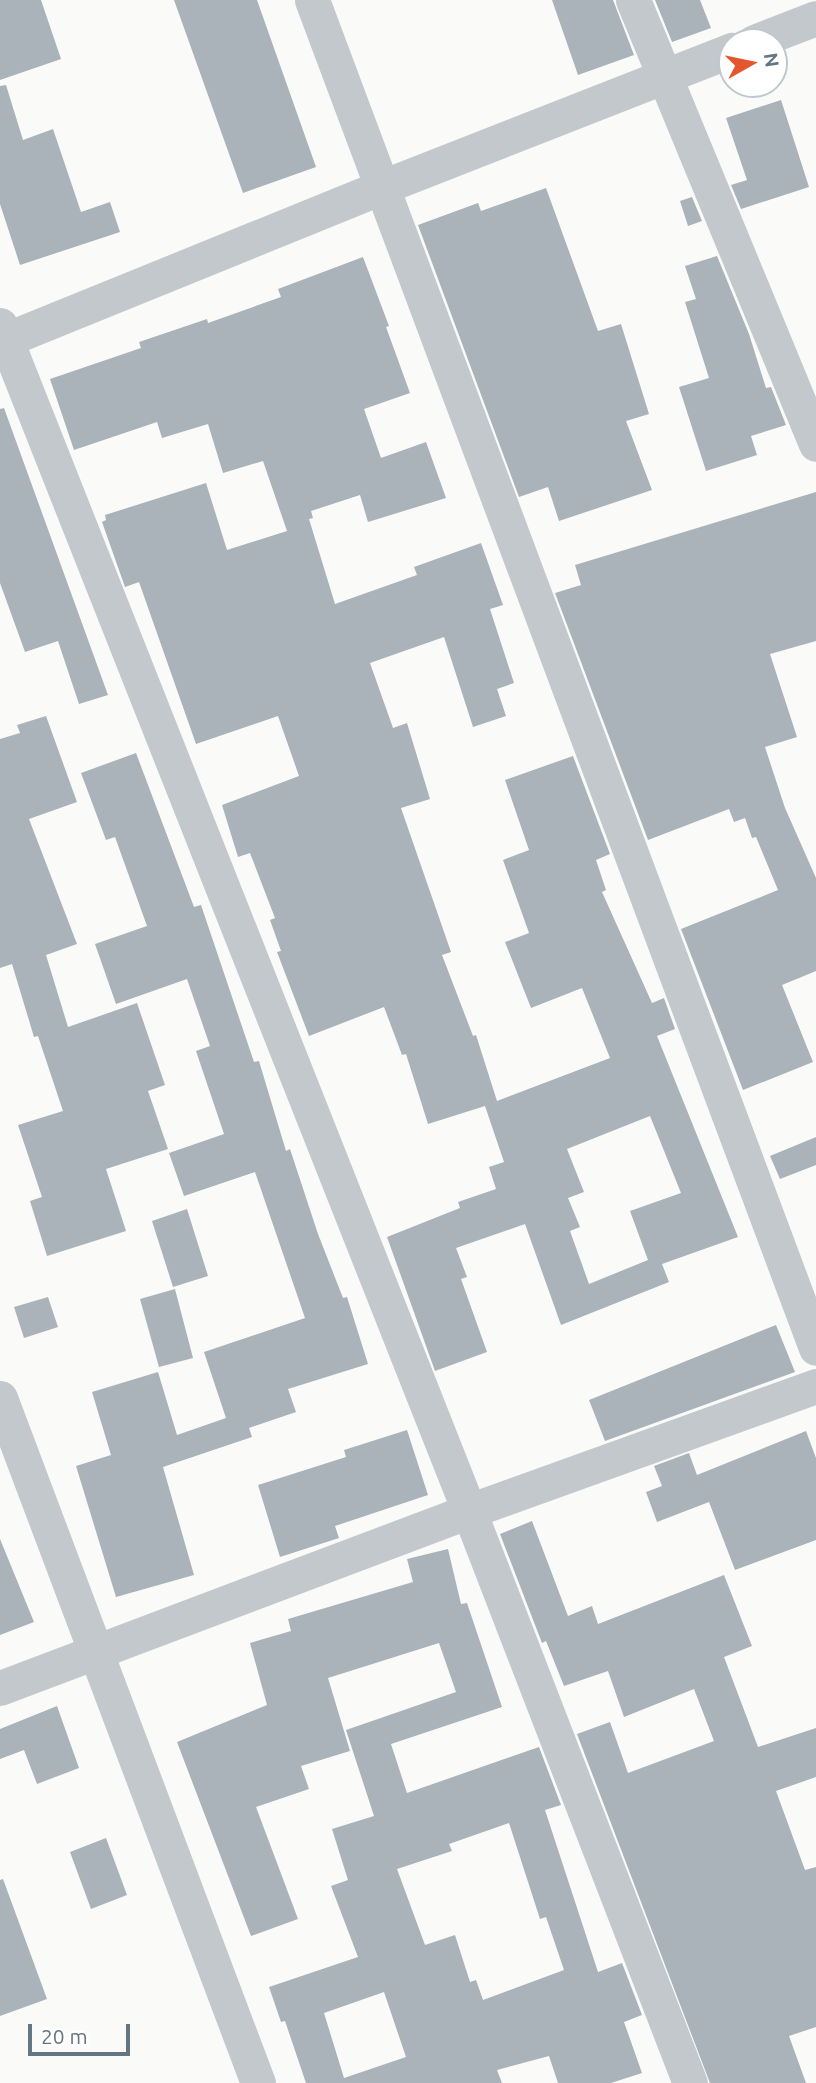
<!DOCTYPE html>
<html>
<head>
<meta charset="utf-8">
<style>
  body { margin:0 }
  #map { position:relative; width:816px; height:2083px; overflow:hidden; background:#fafaf8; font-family:Ubuntu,sans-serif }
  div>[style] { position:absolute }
  .building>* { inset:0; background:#aab3b9 }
  .minor>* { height:35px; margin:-17.5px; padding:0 17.5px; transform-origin:17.5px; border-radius:17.5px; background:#c3c8cc }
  span { translate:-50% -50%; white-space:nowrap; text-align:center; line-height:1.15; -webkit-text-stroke:7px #fff; paint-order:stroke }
  .north { position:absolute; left:718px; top:28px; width:70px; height:70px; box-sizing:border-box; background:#fff; border:2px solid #c1c8cd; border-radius:50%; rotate:81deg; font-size:19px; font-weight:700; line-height:28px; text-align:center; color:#657683 }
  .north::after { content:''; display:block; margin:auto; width:24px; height:32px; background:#e4572e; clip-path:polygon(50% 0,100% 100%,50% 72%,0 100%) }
  .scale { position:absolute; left:28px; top:2024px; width:102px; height:32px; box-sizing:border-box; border:4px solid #657683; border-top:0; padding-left:9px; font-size:21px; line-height:24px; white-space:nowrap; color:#657683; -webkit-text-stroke:5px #fff; paint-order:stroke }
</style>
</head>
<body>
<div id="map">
  <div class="building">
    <div style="clip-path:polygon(0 0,41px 0,61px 59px,0 80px)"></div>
    <div style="clip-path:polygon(174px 0,257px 0,316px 167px,243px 193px)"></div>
    <div style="clip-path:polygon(552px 0,613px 0,634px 55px,578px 75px)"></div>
    <div style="clip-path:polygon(655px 0,700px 0,711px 28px,672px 42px)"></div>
    <div style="clip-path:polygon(6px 85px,23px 140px,53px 129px,81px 212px,110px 202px,120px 232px,20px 265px,0 204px,0 86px)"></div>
    <div style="clip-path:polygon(781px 100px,809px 187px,741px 209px,731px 185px,747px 180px,726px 118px)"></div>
    <div style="clip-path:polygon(546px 188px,598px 331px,621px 324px,649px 414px,626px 421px,652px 490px,559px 521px,548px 487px,519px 497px,418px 225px,478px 203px,481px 211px)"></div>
    <div style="clip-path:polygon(692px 197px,702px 221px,688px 226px,680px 201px)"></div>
    <div style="clip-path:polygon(717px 256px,749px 334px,766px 388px,771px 387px,786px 425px,751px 436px,757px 455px,706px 471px,679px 387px,709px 378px,685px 302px,696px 299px,685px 266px)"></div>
    <div style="clip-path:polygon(evenodd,363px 257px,389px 326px,386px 327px,410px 393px,364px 409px,381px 458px,426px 442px,446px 498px,368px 522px,360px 495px,311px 511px,313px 518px,309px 519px,335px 604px,417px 575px,414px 567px,481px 543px,503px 605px,490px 609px,514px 683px,497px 689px,506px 716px,473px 727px,444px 637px,370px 663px,393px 728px,407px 723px,430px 799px,401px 808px,451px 952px,442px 955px,473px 1036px,476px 1035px,497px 1101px,610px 1058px,582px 988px,531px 1008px,505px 942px,529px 933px,503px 860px,529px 850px,505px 780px,573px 756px,610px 854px,596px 860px,606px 890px,602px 892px,652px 1003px,664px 998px,675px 1029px,657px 1036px,738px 1237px,662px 1264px,669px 1282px,561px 1325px,525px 1224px,456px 1248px,467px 1277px,461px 1279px,487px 1352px,435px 1371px,387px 1237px,460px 1208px,458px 1202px,496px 1189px,489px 1167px,504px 1162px,485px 1106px,428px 1124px,406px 1054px,402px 1055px,384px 1007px,309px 1036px,277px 952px,281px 951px,270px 920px,275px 918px,250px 853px,238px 857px,222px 805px,299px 776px,278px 716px,196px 744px,139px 582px,125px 587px,102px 522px,106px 520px,105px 515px,206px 483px,227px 550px,287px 531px,263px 461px,223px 473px,208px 424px,162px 438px,157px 422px,74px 450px,50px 379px,141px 348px,139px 342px,207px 319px,208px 323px,281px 297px,278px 289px,363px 257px,650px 1116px,681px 1193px,630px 1211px,648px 1260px,589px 1284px,570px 1231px,580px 1227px,568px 1198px,584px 1192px,567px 1149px,650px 1116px)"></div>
    <div style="clip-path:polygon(4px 408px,108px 695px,79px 704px,58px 641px,25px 652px,0 583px,0 409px)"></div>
    <div style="clip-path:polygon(816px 492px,816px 641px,770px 654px,797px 737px,765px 747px,785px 808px,816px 878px,816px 971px,782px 985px,813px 1062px,743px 1090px,681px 929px,778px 890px,756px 837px,752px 838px,745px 818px,734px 822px,729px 809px,648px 840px,555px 593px,581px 585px,575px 565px)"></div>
    <div style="clip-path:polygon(46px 716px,77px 802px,29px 819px,77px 944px,46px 955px,68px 1027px,137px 1003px,165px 1085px,148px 1091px,168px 1149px,106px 1169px,126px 1231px,47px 1256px,30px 1201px,42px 1197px,18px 1125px,63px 1111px,38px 1036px,34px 1037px,12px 964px,0 968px,0 739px,20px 733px,17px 725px)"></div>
    <div style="clip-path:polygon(136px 753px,194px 907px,201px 905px,254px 1062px,259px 1061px,286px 1151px,290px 1149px,318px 1234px,343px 1298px,347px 1297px,368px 1364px,288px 1389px,296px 1412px,249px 1428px,252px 1437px,163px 1467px,194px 1575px,116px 1597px,76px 1466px,111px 1455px,92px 1392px,158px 1372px,177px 1435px,226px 1418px,204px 1352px,305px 1318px,255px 1172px,184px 1196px,169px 1153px,224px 1134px,196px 1051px,210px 1046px,187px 979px,116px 1004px,95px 944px,147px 926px,115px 837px,106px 840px,81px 773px)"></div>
    <div style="clip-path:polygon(816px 1137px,816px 1165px,780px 1179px,770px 1156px)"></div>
    <div style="clip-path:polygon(187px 1209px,208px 1276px,173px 1287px,152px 1221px)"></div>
    <div style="clip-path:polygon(175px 1289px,193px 1358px,159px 1367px,140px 1299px)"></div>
    <div style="clip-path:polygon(48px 1297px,58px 1327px,24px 1338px,14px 1307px)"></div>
    <div style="clip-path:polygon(776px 1325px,795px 1372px,605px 1441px,589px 1400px)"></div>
    <div style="clip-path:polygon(407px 1430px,428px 1495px,335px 1526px,339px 1538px,280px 1557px,258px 1485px,346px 1457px,344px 1450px)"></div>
    <div style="clip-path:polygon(806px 1431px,816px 1458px,816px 1540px,735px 1570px,709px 1502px,657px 1522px,646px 1492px,662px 1486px,654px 1466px,689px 1453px,697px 1475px)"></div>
    <div style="clip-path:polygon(532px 1521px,568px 1616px,592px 1606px,598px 1624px,724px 1575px,752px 1646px,724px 1657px,758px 1747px,816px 1728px,816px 1777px,776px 1791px,805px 1870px,816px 1867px,816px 2027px,789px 2036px,806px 2083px,710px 2083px,577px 1734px,610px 1722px,628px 1773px,714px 1741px,694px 1689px,624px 1717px,608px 1671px,564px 1686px,546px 1641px,542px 1643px,500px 1534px)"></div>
    <div style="clip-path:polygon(0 1539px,34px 1622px,0 1635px)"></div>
    <div style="clip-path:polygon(evenodd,448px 1549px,461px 1604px,467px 1603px,502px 1707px,391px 1744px,407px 1793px,539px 1747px,561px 1805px,545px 1810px,598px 1972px,622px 1963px,642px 2015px,624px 2022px,642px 2073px,611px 2083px,558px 2083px,549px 2056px,497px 2070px,502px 2083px,306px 2083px,285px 2021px,281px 2022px,269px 1987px,358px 1957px,331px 1886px,348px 1880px,332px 1829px,374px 1816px,346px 1730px,456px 1692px,439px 1643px,328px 1678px,350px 1751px,301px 1766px,309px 1789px,256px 1807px,298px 1919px,251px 1936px,177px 1742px,267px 1705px,250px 1643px,291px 1631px,288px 1619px,413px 1582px,407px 1559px,448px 1549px,509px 1823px,540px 1919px,546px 1917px,564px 1970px,483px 2000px,476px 1980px,470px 1982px,455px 1935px,425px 1945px,397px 1869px,452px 1851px,449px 1844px,509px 1823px,448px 1549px,384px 1992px,406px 2057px,344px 2078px,324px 2013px,384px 1992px)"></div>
    <div style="clip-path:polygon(57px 1706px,79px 1768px,37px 1784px,24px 1750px,0 1759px,0 1729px)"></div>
    <div style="clip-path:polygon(106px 1838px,127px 1895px,91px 1909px,70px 1852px)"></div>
    <div style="clip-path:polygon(3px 1879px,47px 1999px,0 2016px,0 1880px)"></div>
  </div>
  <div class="minor">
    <div style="left:312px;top:0;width:1439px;rotate:69.5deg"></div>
    <div style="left:633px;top:0;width:480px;rotate:67.6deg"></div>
    <div style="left:754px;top:42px;width:66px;rotate:-21.2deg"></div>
    <div style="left:0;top:325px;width:1275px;rotate:68.42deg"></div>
    <div style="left:469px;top:1511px;width:613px;rotate:68.88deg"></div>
    <div style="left:0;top:342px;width:412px;rotate:-22.1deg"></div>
    <div style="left:382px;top:187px;width:376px;rotate:-21.4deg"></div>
    <div style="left:0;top:1398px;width:732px;rotate:69.36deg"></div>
    <div style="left:0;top:1688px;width:501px;rotate:-20.68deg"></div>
    <div style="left:469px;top:1511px;width:369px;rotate:-19.8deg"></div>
  </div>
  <div class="north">N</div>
  <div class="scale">20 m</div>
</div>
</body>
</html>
